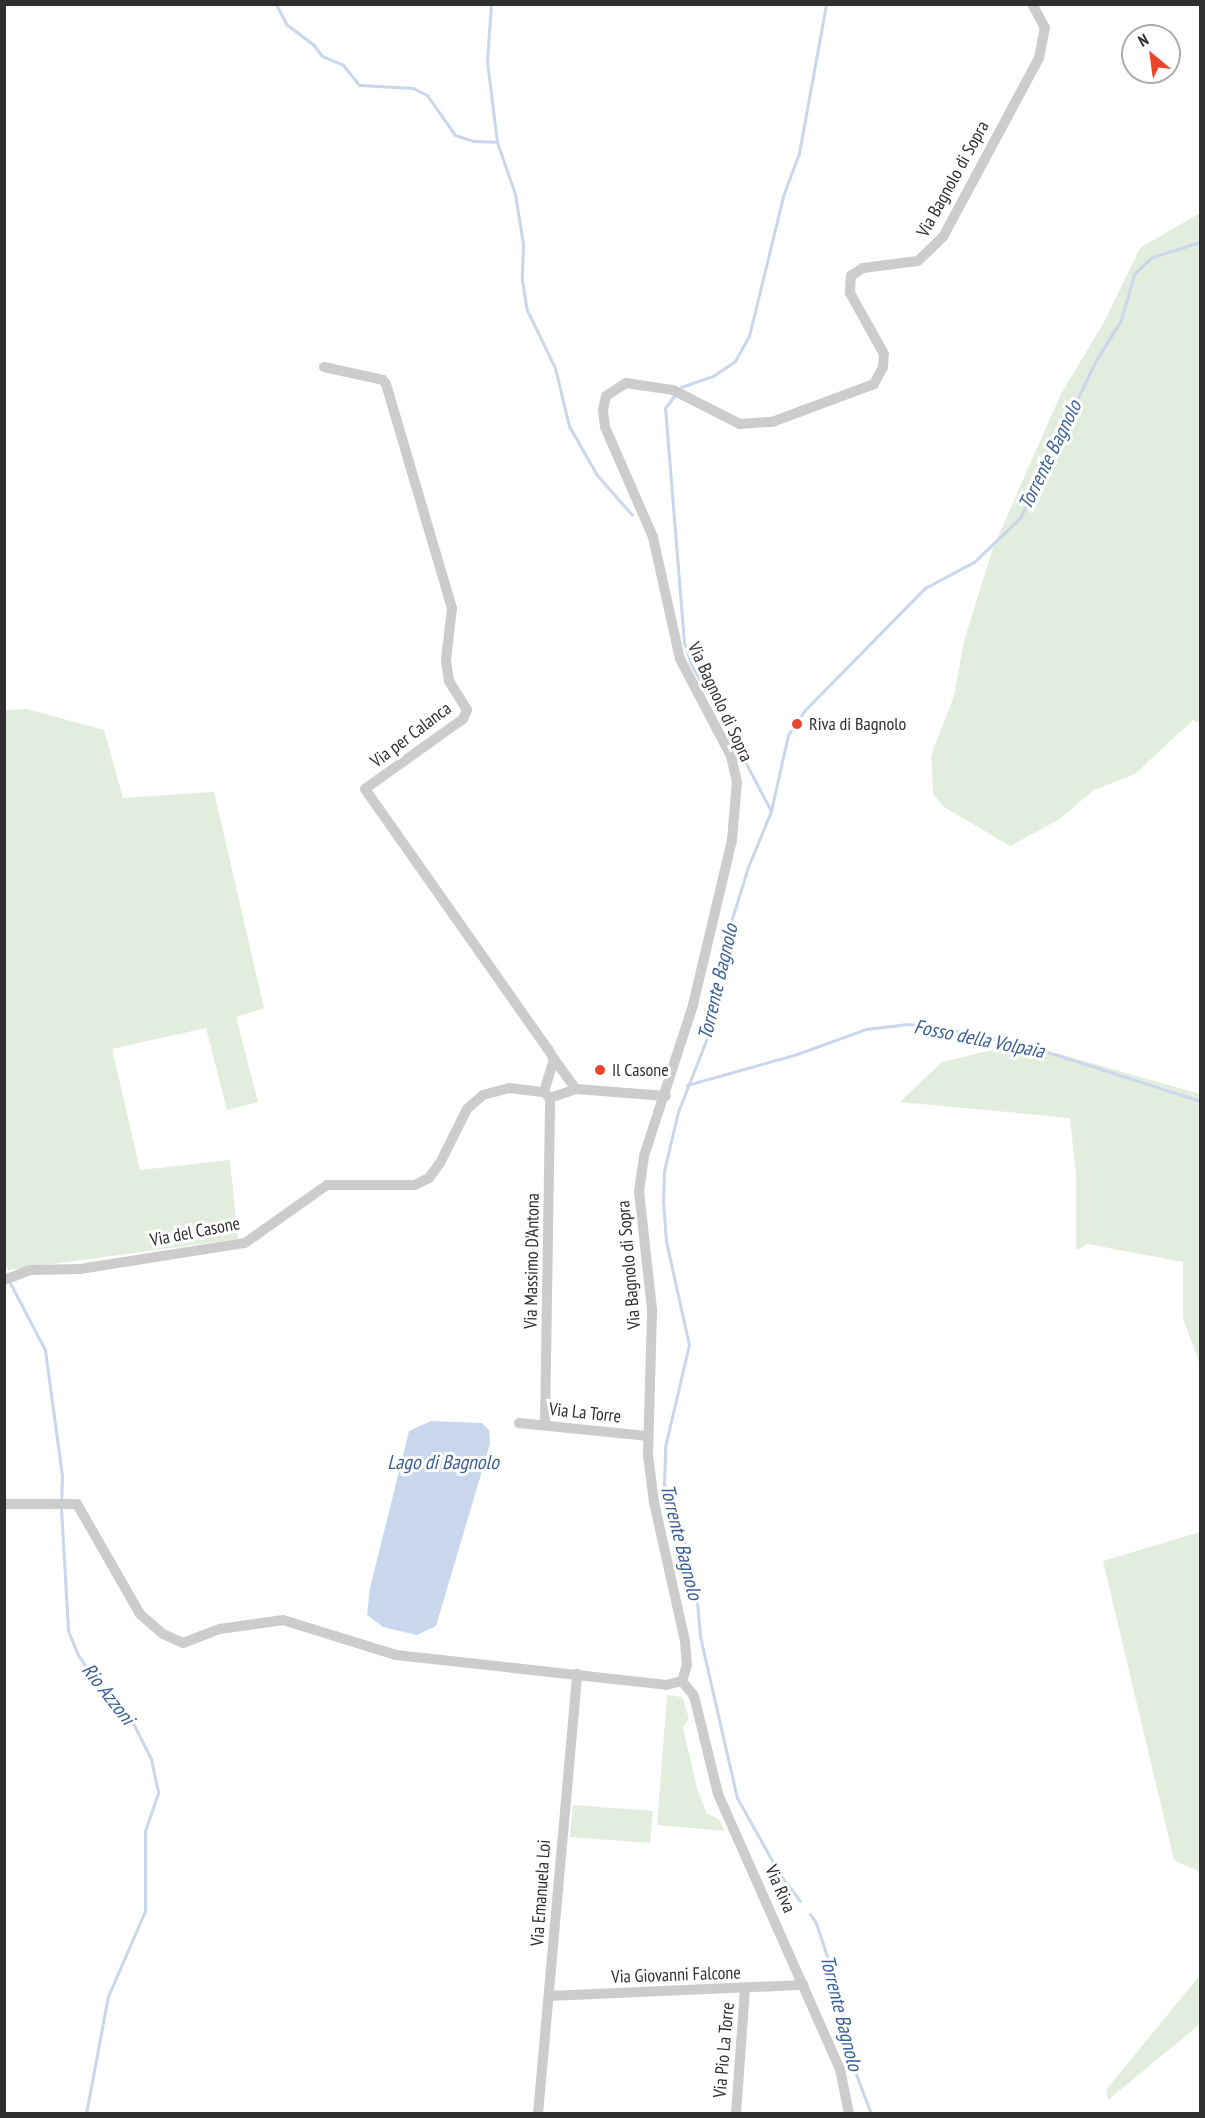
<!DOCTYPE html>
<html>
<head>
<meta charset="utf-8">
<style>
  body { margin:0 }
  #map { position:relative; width:1205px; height:2118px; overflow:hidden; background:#fff; font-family:"PT Sans Narrow",sans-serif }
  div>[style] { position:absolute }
  .green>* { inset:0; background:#e2eddd }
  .water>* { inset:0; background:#c9d7ed }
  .stream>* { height:3px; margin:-1.5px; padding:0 1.5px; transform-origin:1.5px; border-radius:1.5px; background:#c9d7ed }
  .minor>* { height:10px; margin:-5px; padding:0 5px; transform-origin:5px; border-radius:5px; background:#ccc }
  .dots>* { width:16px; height:16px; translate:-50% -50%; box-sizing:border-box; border:3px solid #fff; border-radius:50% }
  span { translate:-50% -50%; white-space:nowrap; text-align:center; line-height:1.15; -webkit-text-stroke:6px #fff; paint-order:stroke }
  .street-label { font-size:18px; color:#2f2f2f }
  .poi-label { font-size:18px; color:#2f2f2f }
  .left { translate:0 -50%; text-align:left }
  .water-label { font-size:20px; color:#3a5f95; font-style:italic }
  .frame { position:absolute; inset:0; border:6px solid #2f2f2f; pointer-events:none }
  .north { position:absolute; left:1121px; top:24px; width:60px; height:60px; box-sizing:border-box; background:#fff; border:2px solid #acacac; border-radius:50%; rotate:331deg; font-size:16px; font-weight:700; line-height:24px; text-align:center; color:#2f2f2f }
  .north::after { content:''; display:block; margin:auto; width:21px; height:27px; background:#eb462d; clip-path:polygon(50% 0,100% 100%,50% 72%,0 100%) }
</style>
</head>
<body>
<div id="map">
  <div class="green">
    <div style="clip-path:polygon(1200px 213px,1200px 723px,1193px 720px,1135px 774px,1094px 790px,1058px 820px,1010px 846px,944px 807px,933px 794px,931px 756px,954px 696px,964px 641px,993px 548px,1061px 394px,1104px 322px,1140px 248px)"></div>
    <div style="clip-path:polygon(27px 709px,104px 730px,123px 798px,214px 792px,264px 1008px,236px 1017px,258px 1102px,227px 1110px,206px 1028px,112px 1049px,140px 1170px,230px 1160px,238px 1239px,8px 1270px,5px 1263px,4px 710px)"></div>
    <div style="clip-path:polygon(1021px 1043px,1200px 1094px,1200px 1365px,1183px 1318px,1183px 1262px,1088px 1244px,1076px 1250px,1076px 1178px,1070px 1118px,900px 1102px,942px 1062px)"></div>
    <div style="clip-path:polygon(1200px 1532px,1200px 1872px,1174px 1860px,1103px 1561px)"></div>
    <div style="clip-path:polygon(667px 1695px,682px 1697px,689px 1718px,683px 1728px,698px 1792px,707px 1814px,719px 1819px,725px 1831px,657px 1825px)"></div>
    <div style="clip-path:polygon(573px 1805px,653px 1811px,650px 1843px,570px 1837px)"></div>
    <div style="clip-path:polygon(1200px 1975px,1200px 2024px,1108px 2100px,1106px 2090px)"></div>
  </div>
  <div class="water">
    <div style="clip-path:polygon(431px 1421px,482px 1423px,489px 1430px,490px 1444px,436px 1626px,417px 1635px,383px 1627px,367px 1615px,370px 1588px,409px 1431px)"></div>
  </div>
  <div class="stream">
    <div style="left:276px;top:4px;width:22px;rotate:63deg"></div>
    <div style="left:286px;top:24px;width:34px;rotate:37deg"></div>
    <div style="left:313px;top:44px;width:15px;rotate:53deg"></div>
    <div style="left:322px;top:56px;width:23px;rotate:23deg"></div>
    <div style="left:343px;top:65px;width:26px;rotate:51deg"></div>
    <div style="left:359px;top:85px;width:54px;rotate:3.2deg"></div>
    <div style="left:413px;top:88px;width:16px;rotate:27deg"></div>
    <div style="left:427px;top:95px;width:49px;rotate:55deg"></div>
    <div style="left:455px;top:135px;width:19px;rotate:18deg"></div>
    <div style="left:473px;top:141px;width:24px;rotate:2deg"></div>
    <div style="left:497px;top:142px;width:55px;rotate:70.9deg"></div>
    <div style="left:515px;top:194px;width:51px;rotate:80.9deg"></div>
    <div style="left:523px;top:244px;width:36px;rotate:92deg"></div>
    <div style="left:522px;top:280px;width:30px;rotate:81deg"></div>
    <div style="left:527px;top:310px;width:64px;rotate:64.2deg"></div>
    <div style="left:555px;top:368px;width:60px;rotate:76.4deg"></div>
    <div style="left:569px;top:426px;width:56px;rotate:60.3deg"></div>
    <div style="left:597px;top:475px;width:53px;rotate:48.8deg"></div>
    <div style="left:491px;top:4px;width:57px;rotate:94deg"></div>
    <div style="left:487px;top:61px;width:82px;rotate:83deg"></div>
    <div style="left:715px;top:707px;width:49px;rotate:-119.2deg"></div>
    <div style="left:691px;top:664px;width:22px;rotate:-108deg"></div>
    <div style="left:684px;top:643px;width:236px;rotate:-94.6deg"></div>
    <div style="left:665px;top:408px;width:26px;rotate:-53deg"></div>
    <div style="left:681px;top:387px;width:34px;rotate:-19deg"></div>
    <div style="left:713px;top:376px;width:27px;rotate:-34deg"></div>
    <div style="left:735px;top:361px;width:29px;rotate:-61deg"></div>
    <div style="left:749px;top:336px;width:144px;rotate:-76.3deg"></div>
    <div style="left:783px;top:196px;width:46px;rotate:-69.6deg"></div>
    <div style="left:799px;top:153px;width:151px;rotate:-79.7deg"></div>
    <div style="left:722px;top:718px;width:105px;rotate:62.2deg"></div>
    <div style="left:687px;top:1085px;width:114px;rotate:-15.7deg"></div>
    <div style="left:797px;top:1054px;width:73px;rotate:-19.9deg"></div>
    <div style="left:866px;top:1029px;width:42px;rotate:-6.8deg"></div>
    <div style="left:908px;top:1024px;width:63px;rotate:8.3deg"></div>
    <div style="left:970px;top:1033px;width:90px;rotate:14.2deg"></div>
    <div style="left:1057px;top:1055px;width:150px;rotate:17.8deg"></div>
    <div style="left:9px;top:1281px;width:78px;rotate:62.4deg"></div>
    <div style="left:45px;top:1350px;width:127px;rotate:82.3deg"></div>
    <div style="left:62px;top:1476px;width:25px;rotate:92deg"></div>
    <div style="left:61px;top:1508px;width:123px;rotate:86.7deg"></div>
    <div style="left:68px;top:1631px;width:26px;rotate:67deg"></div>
    <div style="left:78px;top:1655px;width:34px;rotate:56deg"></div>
    <div style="left:97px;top:1683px;width:47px;rotate:45.9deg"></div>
    <div style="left:130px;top:1717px;width:47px;rotate:63.4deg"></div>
    <div style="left:151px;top:1759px;width:35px;rotate:78deg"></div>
    <div style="left:158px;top:1793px;width:40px;rotate:108.9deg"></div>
    <div style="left:145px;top:1831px;width:80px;rotate:90deg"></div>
    <div style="left:145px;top:1911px;width:93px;rotate:113.5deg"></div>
    <div style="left:108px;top:1996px;width:120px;rotate:100.6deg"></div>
    <div style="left:800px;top:1901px;width:35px;rotate:-127deg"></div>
    <div style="left:779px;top:1873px;width:86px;rotate:-119.2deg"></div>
    <div style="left:737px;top:1798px;width:166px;rotate:-102.9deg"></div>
    <div style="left:700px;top:1636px;width:46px;rotate:-95deg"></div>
    <div style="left:696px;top:1590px;width:60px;rotate:-103.6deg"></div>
    <div style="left:682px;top:1532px;width:51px;rotate:-110.6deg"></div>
    <div style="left:664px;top:1484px;width:37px;rotate:-88deg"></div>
    <div style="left:665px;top:1447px;width:105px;rotate:-76.8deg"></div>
    <div style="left:689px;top:1345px;width:107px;rotate:-102.5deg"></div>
    <div style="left:666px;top:1241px;width:40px;rotate:-94.3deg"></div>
    <div style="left:663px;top:1201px;width:30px;rotate:-88deg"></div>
    <div style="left:664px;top:1171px;width:61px;rotate:-76.7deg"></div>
    <div style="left:678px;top:1112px;width:88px;rotate:-68.7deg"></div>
    <div style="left:710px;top:1030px;width:93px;rotate:-80.1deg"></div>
    <div style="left:726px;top:938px;width:74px;rotate:-72.8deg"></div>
    <div style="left:748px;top:867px;width:61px;rotate:-67.7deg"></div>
    <div style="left:771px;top:811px;width:78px;rotate:-77.4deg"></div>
    <div style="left:788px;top:735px;width:29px;rotate:-56deg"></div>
    <div style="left:804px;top:711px;width:173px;rotate:-45.5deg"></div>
    <div style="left:925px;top:588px;width:55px;rotate:-28deg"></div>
    <div style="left:974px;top:562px;width:64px;rotate:-43.7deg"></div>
    <div style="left:1020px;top:518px;width:173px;rotate:-64.3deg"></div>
    <div style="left:1095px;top:362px;width:49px;rotate:-58.2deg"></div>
    <div style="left:1121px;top:320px;width:48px;rotate:-74.2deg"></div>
    <div style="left:1134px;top:274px;width:25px;rotate:-43deg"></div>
    <div style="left:1152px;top:257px;width:50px;rotate:-17.4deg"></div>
    <div style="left:810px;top:1914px;width:11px;rotate:56deg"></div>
    <div style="left:816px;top:1923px;width:74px;rotate:71.8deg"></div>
    <div style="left:839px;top:1993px;width:74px;rotate:79.1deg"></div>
    <div style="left:853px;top:2066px;width:51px;rotate:69.4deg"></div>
  </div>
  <div class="minor">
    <div style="left:324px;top:367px;width:60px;rotate:12.4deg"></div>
    <div style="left:383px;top:380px;width:5px;rotate:53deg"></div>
    <div style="left:386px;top:384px;width:234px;rotate:73.6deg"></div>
    <div style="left:452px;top:608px;width:52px;rotate:96.6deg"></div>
    <div style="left:446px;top:660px;width:21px;rotate:82deg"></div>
    <div style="left:449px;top:681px;width:34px;rotate:58deg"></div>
    <div style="left:467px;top:710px;width:10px;rotate:114deg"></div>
    <div style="left:463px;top:719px;width:120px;rotate:144.5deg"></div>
    <div style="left:365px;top:789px;width:318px;rotate:54.9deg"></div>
    <div style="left:548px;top:1049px;width:12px;rotate:59deg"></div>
    <div style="left:554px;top:1059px;width:34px;rotate:107deg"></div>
    <div style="left:554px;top:1059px;width:37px;rotate:54deg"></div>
    <div style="left:4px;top:1280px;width:28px;rotate:-21deg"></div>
    <div style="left:30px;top:1270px;width:50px;rotate:-1.1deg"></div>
    <div style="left:80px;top:1269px;width:167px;rotate:-9deg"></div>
    <div style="left:245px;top:1243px;width:100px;rotate:-35.3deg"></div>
    <div style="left:327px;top:1185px;width:88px"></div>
    <div style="left:415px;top:1185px;width:16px;rotate:-27deg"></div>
    <div style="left:429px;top:1178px;width:19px;rotate:-54deg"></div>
    <div style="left:440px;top:1163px;width:60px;rotate:-63.4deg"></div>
    <div style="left:467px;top:1109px;width:21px;rotate:-41deg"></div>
    <div style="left:483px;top:1095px;width:27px;rotate:-15deg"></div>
    <div style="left:509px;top:1088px;width:35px;rotate:7deg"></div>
    <div style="left:544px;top:1092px;width:8px;rotate:45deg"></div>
    <div style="left:550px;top:1098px;width:28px;rotate:-19deg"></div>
    <div style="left:576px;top:1089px;width:90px;rotate:4.4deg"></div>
    <div style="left:519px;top:1423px;width:130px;rotate:5.8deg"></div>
    <div style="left:545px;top:1425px;width:327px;rotate:-89.1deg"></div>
    <div style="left:4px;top:1504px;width:73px"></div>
    <div style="left:77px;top:1504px;width:127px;rotate:60.2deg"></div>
    <div style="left:140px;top:1614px;width:30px;rotate:41deg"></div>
    <div style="left:163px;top:1634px;width:22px;rotate:24deg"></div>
    <div style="left:183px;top:1643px;width:40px;rotate:-21deg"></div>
    <div style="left:220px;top:1629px;width:64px;rotate:-8.1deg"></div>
    <div style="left:283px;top:1620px;width:118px;rotate:17.2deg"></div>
    <div style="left:396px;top:1655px;width:272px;rotate:6.3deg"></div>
    <div style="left:666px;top:1685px;width:16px;rotate:-14deg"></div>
    <div style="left:682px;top:1681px;width:17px;rotate:-73deg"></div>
    <div style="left:687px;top:1665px;width:24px;rotate:-95deg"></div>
    <div style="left:685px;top:1641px;width:142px;rotate:-102.6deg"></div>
    <div style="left:654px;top:1502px;width:47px;rotate:-97.3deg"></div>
    <div style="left:648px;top:1455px;width:146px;rotate:-88.4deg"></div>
    <div style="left:652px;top:1309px;width:118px;rotate:-96.3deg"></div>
    <div style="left:639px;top:1192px;width:36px;rotate:-82deg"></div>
    <div style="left:644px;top:1156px;width:159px;rotate:-72deg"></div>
    <div style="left:693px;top:1005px;width:170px;rotate:-76.7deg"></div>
    <div style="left:732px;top:840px;width:58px;rotate:-85.1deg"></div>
    <div style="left:737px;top:782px;width:27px;rotate:-103deg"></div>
    <div style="left:731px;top:756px;width:110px;rotate:-117.7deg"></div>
    <div style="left:680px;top:659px;width:125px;rotate:-102.5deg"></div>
    <div style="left:653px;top:537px;width:120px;rotate:-113.6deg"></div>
    <div style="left:605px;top:427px;width:17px;rotate:-97deg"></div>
    <div style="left:603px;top:410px;width:14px;rotate:-78deg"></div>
    <div style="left:606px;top:396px;width:24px;rotate:-33deg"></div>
    <div style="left:626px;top:383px;width:48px;rotate:8.5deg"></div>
    <div style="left:673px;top:390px;width:75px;rotate:26.9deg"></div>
    <div style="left:740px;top:424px;width:32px;rotate:-4deg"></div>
    <div style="left:772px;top:422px;width:109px;rotate:-20.4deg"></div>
    <div style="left:874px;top:384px;width:19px;rotate:-62deg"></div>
    <div style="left:883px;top:367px;width:13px;rotate:-86deg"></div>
    <div style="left:884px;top:354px;width:70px;rotate:-119.1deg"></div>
    <div style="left:850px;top:293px;width:17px;rotate:-87deg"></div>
    <div style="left:851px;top:276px;width:14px;rotate:-34deg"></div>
    <div style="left:863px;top:268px;width:55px;rotate:-7.3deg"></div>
    <div style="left:918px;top:261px;width:35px;rotate:-44deg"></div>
    <div style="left:943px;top:237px;width:203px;rotate:-61.8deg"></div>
    <div style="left:1039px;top:58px;width:31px;rotate:-79deg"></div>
    <div style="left:1045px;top:28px;width:27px;rotate:-118deg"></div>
    <div style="left:682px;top:1681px;width:19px;rotate:51deg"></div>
    <div style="left:694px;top:1696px;width:101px;rotate:76.2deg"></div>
    <div style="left:718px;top:1794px;width:301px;rotate:66.1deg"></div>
    <div style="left:840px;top:2069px;width:46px;rotate:78.7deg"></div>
    <div style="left:549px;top:1996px;width:255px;rotate:-2.5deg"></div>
    <div style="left:538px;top:2114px;width:442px;rotate:-84.9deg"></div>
    <div style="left:736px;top:2114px;width:125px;rotate:-85.9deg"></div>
  </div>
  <div class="dots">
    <div style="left:797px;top:724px;background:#eb462d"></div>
    <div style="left:600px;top:1070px;background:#eb462d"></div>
  </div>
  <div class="street-label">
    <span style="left:953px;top:179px;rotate:-61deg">Via Bagnolo di Sopra</span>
    <span style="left:720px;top:702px;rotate:65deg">Via Bagnolo di Sopra</span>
    <span style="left:411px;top:735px;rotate:-37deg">Via per Calanca</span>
    <span style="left:195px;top:1232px;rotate:-11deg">Via del Casone</span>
    <span style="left:532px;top:1261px;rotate:-89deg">Via Massimo D'Antona</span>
    <span style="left:629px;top:1265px;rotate:-95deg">Via Bagnolo di Sopra</span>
    <span style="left:585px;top:1413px;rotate:6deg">Via La Torre</span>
    <span style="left:780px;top:1889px;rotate:66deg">Via Riva</span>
    <span style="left:541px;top:1893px;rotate:-86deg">Via Emanuela Loi</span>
    <span style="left:676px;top:1975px;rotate:-2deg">Via Giovanni Falcone</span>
    <span style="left:724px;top:2050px;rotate:-85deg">Via Pio La Torre</span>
  </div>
  <div class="poi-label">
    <span class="left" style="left:809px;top:724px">Riva di Bagnolo</span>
    <span class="left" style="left:612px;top:1070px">Il Casone</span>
  </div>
  <div class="water-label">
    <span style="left:1050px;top:455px;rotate:-64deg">Torrente Bagnolo</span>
    <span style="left:718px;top:982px;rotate:-77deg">Torrente Bagnolo</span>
    <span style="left:979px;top:1039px;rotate:11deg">Fosso della Volpaia</span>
    <span style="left:443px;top:1462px">Lago di Bagnolo</span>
    <span style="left:681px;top:1542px;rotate:76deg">Torrente Bagnolo</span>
    <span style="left:108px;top:1694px;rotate:52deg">Rio Azzoni</span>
    <span style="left:841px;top:2013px;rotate:76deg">Torrente Bagnolo</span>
  </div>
  <div class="frame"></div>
  <div class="north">N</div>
</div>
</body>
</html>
